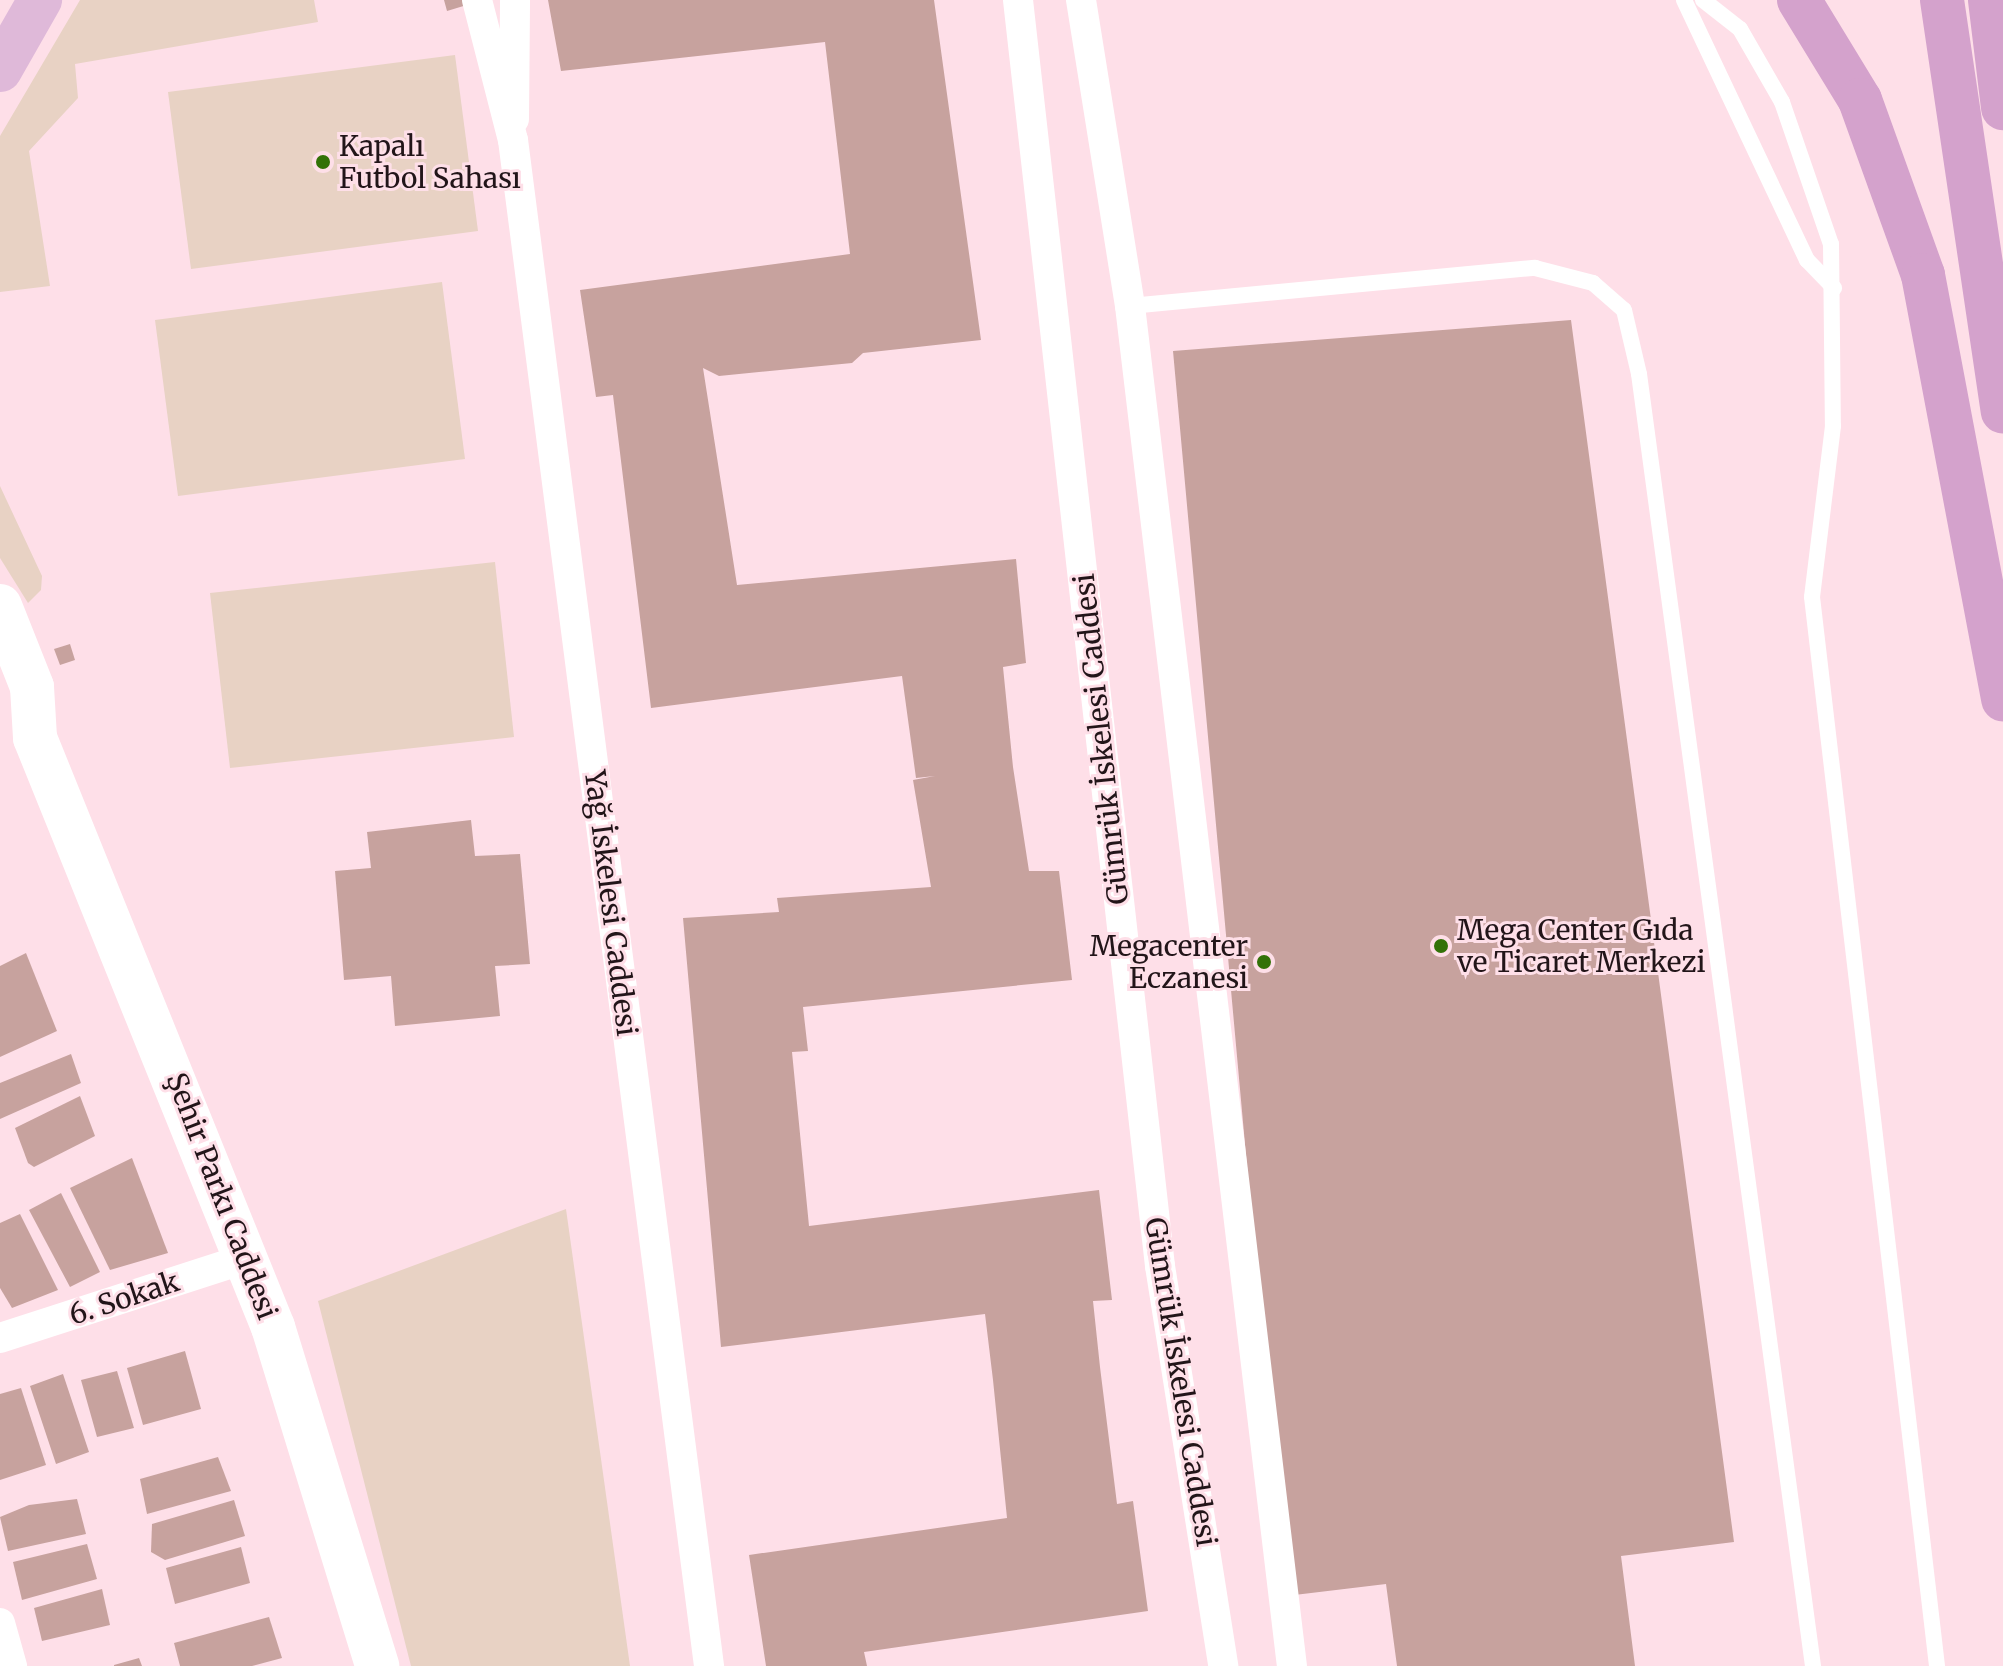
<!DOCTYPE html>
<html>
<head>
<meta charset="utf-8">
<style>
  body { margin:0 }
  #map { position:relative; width:2003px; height:1666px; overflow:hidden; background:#fedfe8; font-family:Merriweather,serif }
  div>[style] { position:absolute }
  .green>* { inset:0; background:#e8d2c4 }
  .building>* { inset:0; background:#c7a29e }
  .service>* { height:16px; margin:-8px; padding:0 8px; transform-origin:8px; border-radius:8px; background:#fff }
  .minor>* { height:30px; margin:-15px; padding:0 15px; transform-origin:15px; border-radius:15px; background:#fff }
  .secondary>* { height:44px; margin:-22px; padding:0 22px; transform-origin:22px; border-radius:22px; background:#fff }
  .primary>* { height:44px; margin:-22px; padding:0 22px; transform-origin:22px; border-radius:22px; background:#dfb9d9 }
  .trunk>* { height:44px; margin:-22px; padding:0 22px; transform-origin:22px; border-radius:22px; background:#d4a2cc }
  .dots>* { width:22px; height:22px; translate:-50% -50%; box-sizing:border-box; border:4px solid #fedfe8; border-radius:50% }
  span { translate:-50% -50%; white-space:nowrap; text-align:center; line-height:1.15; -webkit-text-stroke:6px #fedfe8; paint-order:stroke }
  .poi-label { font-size:28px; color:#221519 }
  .left { translate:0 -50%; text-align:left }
  .right { translate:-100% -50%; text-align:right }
  .street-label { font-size:28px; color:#221519 }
</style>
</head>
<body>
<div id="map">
  <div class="green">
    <div style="clip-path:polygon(80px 0,314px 0,318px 22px,75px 64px,78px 98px,29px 151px,50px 286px,0 292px,0 136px)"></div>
    <div style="clip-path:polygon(455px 55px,478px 231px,191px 269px,168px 92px)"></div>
    <div style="clip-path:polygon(442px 282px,465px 459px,178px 496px,155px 320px)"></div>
    <div style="clip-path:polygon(0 486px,42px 576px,41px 590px,28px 603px,0 558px)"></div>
    <div style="clip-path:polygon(495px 562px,514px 737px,230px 768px,210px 593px)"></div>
    <div style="clip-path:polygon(566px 1209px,630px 1666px,411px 1666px,318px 1301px)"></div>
  </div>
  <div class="building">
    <div style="clip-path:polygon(444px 0,480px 0,480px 1px,447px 11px)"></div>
    <div style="clip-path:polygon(548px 0,934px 0,981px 340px,863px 353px,852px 363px,719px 376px,703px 368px,737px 585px,1016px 559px,1026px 663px,1003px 667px,1013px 767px,1029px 871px,1059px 871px,1072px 980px,803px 1007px,808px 1051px,792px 1052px,809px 1226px,1099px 1190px,1112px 1300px,1093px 1301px,1100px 1367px,1117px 1504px,1133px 1501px,1148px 1611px,864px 1652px,867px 1666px,766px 1666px,749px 1555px,1007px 1518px,993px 1380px,985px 1314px,721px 1347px,683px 918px,779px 912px,777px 898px,931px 887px,913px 780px,935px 776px,916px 778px,902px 676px,651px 708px,613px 395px,596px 397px,580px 290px,850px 254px,825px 42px,561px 71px)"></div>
    <div style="clip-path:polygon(1571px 320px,1734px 1542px,1621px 1556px,1635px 1666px,1397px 1666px,1386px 1584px,1286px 1596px,1173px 351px)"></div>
    <div style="clip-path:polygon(70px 644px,75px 660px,60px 665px,54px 649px)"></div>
    <div style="clip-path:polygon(471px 820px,475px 856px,520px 854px,530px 964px,495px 966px,500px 1016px,395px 1026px,391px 976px,344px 980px,335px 871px,371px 868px,367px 832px)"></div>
    <div style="clip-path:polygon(26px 953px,57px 1031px,0 1057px,0 966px)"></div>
    <div style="clip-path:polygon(71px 1054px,81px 1083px,0 1119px,0 1083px)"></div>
    <div style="clip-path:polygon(80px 1096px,95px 1136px,34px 1167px,28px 1163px,15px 1128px)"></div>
    <div style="clip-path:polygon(132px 1158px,168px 1253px,110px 1270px,70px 1188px)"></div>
    <div style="clip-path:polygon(61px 1193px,100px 1272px,70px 1287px,29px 1210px)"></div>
    <div style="clip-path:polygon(20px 1214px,58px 1290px,12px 1308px,0 1288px,0 1223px)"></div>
    <div style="clip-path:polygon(185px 1351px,201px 1409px,143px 1425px,127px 1368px)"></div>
    <div style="clip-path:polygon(117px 1371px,134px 1428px,97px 1437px,81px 1380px)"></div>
    <div style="clip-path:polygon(63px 1374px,89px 1452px,56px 1464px,30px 1386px)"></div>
    <div style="clip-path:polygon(21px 1388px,46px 1465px,0 1480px,0 1394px)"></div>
    <div style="clip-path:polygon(218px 1457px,231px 1491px,147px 1514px,140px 1479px)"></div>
    <div style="clip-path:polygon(77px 1499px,86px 1534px,8px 1551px,0 1517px,29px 1505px)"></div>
    <div style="clip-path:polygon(234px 1500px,245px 1536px,165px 1560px,151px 1552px,152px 1524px)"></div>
    <div style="clip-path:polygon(87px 1544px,97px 1579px,22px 1600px,13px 1562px)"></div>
    <div style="clip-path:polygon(241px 1547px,250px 1583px,175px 1604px,166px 1568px)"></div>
    <div style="clip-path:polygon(102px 1589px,110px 1625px,42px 1641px,34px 1608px)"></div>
    <div style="clip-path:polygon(269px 1617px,282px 1658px,252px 1666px,180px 1666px,174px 1643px)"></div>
    <div style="clip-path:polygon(139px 1658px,142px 1666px,114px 1666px,114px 1665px)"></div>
  </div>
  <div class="service">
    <div style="left:1684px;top:0;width:288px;rotate:64.7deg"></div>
    <div style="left:1807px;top:260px;width:39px;rotate:46deg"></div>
    <div style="left:1703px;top:0;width:47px;rotate:38.1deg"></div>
    <div style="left:1740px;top:29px;width:84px;rotate:60.1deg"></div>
    <div style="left:1782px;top:102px;width:150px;rotate:71deg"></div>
    <div style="left:1831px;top:244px;width:182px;rotate:89.4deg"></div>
    <div style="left:1833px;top:426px;width:172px;rotate:97deg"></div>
    <div style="left:1812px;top:597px;width:1076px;rotate:83.33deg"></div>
    <div style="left:1130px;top:306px;width:407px;rotate:-5.4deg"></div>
    <div style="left:1535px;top:268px;width:60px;rotate:14.5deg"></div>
    <div style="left:1593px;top:283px;width:41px;rotate:41.1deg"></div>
    <div style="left:1624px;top:310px;width:66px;rotate:76.8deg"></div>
    <div style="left:1639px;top:374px;width:1304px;rotate:82.33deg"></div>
  </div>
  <div class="minor">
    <div style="left:477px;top:0;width:145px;rotate:75.6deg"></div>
    <div style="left:513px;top:140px;width:1539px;rotate:82.68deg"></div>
    <div style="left:1018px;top:0;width:1274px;rotate:83.6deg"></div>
    <div style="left:1160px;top:1266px;width:405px;rotate:81deg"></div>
    <div style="left:1081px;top:0;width:310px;rotate:80.9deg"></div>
    <div style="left:1130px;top:306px;width:1370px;rotate:83.21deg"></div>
    <div style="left:514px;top:119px;width:119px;rotate:-89.5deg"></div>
    <div style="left:0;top:1338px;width:261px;rotate:-17.9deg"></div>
    <div style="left:0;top:1623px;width:45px;rotate:74.4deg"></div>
  </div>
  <div class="secondary">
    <div style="left:0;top:606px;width:87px;rotate:68.4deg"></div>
    <div style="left:32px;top:687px;width:51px;rotate:86.6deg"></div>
    <div style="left:35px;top:738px;width:635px;rotate:68deg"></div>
    <div style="left:273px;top:1327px;width:355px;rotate:72.9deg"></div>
  </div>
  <div class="primary">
    <div style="left:0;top:70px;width:81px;rotate:-60.3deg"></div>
  </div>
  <div class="trunk">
    <div style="left:1799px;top:0;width:117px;rotate:58.6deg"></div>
    <div style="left:1860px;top:100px;width:186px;rotate:70.2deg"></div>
    <div style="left:1923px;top:275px;width:432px;rotate:79.3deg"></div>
    <div style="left:1942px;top:0;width:416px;rotate:81.6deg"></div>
    <div style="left:1990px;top:0;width:109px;rotate:83.1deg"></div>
  </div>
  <div class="dots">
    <div style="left:323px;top:162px;background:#337208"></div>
    <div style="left:1441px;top:946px;background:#337208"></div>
    <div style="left:1264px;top:962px;background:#337208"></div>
  </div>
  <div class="poi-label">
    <span class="left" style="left:339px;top:162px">Kapalı<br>Futbol Sahası</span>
    <span class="left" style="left:1457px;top:946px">Mega Center Gıda<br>ve Ticaret Merkezi</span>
    <span class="right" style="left:1248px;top:962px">Megacenter<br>Eczanesi</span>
  </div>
  <div class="street-label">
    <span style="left:1101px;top:739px;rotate:-96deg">Gümrük İskelesi Caddesi</span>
    <span style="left:611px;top:903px;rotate:83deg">Yağ İskelesi Caddesi</span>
    <span style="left:222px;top:1196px;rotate:69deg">Şehir Parkı Caddesi</span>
    <span style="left:124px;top:1298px;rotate:-18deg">6. Sokak</span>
    <span style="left:1181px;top:1382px;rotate:81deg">Gümrük İskelesi Caddesi</span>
  </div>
</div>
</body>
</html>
